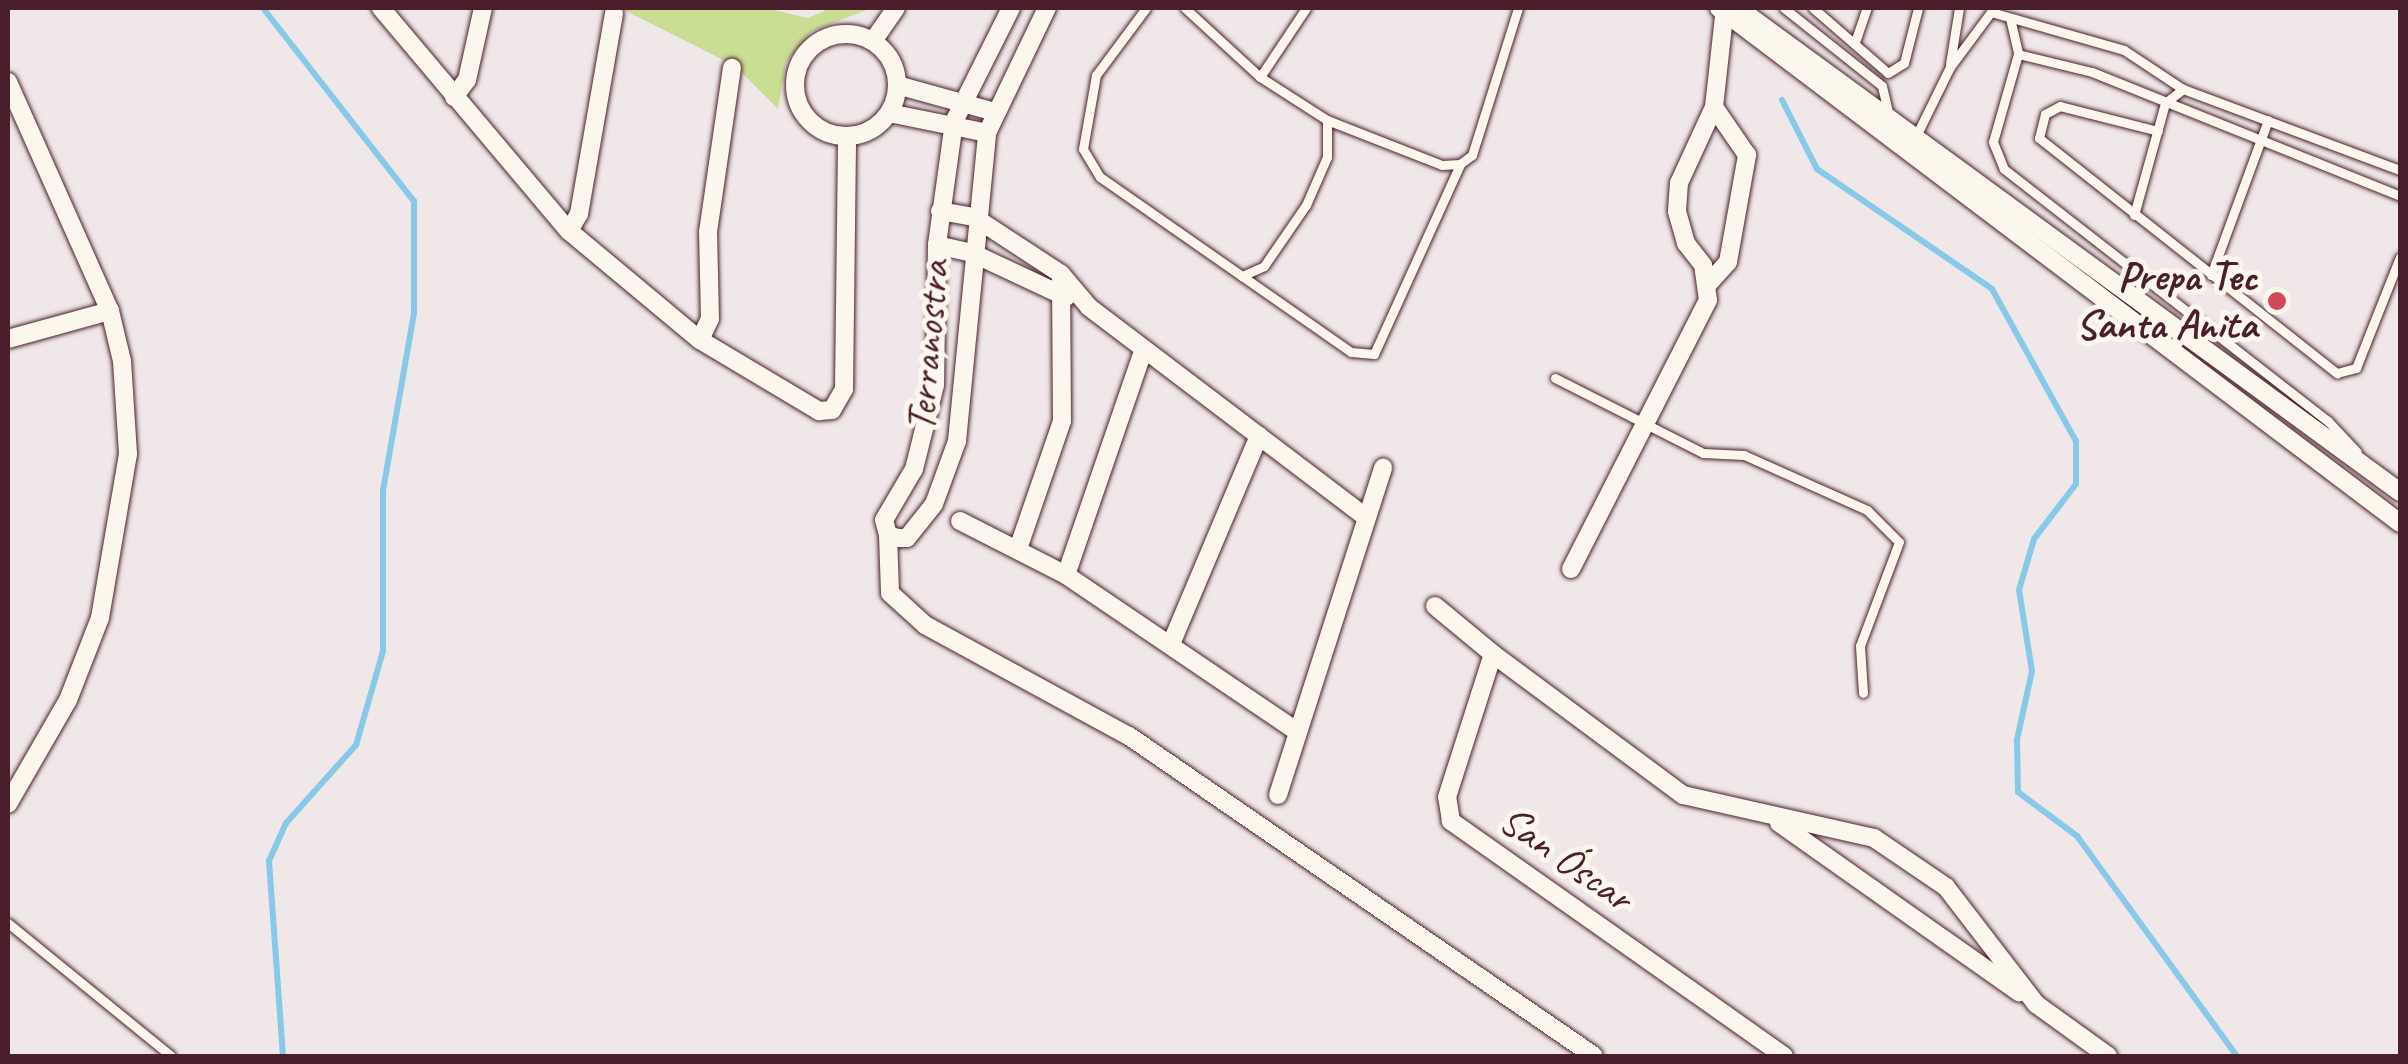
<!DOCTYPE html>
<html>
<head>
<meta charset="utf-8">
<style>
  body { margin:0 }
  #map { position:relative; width:2408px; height:1064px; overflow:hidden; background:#efe7e8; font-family:Caveat,sans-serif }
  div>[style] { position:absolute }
  .green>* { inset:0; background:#cade93 }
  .stream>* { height:6px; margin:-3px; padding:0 3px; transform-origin:3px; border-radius:3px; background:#87c9e8 }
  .roads { filter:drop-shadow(0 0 2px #4a1f2b) drop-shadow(0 0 2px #4a1f2b) }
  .service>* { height:9px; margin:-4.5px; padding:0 4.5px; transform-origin:4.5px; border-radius:4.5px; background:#fbf7ec }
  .minor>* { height:18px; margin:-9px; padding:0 9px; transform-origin:9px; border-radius:9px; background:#fbf7ec }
  .minor>.ring { margin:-9px; padding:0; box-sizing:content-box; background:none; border:18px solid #fbf7ec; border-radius:50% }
  .dots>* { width:28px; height:28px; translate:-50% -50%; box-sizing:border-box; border:5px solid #fbf7ec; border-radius:50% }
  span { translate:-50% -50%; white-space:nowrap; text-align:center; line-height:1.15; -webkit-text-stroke:10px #fbf7ec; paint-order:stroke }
  .poi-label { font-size:42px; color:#4a1f2b; font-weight:700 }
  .right { translate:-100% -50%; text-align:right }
  .street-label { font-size:42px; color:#4a1f2b }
  .frame { position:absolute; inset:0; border:10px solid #4a1f2b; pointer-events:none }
</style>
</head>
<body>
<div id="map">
  <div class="green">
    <div style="clip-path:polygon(620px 8px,765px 8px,808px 18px,831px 8px,872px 8px,812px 31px,786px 62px,778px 109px,735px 66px)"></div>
  </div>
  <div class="stream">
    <div style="left:263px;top:8px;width:245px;rotate:52deg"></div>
    <div style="left:414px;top:201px;width:112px;rotate:90deg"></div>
    <div style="left:414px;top:313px;width:180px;rotate:99.9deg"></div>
    <div style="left:383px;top:490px;width:161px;rotate:90deg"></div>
    <div style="left:383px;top:651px;width:98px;rotate:106deg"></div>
    <div style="left:356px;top:745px;width:105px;rotate:131.9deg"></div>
    <div style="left:286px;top:823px;width:42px;rotate:114.1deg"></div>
    <div style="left:269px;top:861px;width:196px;rotate:85.9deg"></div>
    <div style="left:1782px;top:100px;width:77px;rotate:63.1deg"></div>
    <div style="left:1817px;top:169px;width:212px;rotate:34.4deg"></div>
    <div style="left:1992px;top:289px;width:174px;rotate:61.1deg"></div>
    <div style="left:2076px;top:441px;width:43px;rotate:90deg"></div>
    <div style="left:2076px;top:484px;width:69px;rotate:127.4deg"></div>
    <div style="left:2034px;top:539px;width:53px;rotate:106.4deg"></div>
    <div style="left:2019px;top:590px;width:82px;rotate:80.9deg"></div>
    <div style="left:2032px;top:671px;width:71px;rotate:102.3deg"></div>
    <div style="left:2017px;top:740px;width:52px;rotate:88.9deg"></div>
    <div style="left:2018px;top:792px;width:74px;rotate:36.7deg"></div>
    <div style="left:2077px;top:836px;width:272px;rotate:54deg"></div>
  </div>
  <div class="roads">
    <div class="service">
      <div style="left:1146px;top:8px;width:84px;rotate:126.7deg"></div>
      <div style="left:1096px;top:75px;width:75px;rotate:100deg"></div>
      <div style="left:1083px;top:149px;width:33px;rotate:59deg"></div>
      <div style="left:1100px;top:177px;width:173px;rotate:34.9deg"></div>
      <div style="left:1242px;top:276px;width:24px;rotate:-24deg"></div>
      <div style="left:1264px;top:266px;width:74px;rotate:-55.5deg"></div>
      <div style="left:1306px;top:205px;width:52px;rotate:-66.4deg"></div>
      <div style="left:1327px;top:157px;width:37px;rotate:-90deg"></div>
      <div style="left:1327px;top:120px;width:80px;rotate:-147.3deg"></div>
      <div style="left:1260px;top:77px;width:102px;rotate:-137.4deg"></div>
      <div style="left:1784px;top:8px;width:125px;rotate:38.5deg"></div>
      <div style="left:1882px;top:86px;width:31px;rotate:77deg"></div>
      <div style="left:1813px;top:8px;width:99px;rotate:40.9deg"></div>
      <div style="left:1888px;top:73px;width:19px;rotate:-32deg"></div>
      <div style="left:1904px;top:63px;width:57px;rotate:-75.7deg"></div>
      <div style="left:2010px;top:18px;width:37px;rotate:77deg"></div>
      <div style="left:2018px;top:54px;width:91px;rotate:105.9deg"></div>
      <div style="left:1993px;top:142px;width:29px;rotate:68deg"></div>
      <div style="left:2004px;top:169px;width:410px;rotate:37.9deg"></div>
      <div style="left:2328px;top:421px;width:42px;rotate:46.9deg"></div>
      <div style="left:1855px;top:42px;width:36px;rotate:-71deg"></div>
      <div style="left:2018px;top:54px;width:76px;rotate:13.7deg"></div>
      <div style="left:2092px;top:72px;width:332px;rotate:21.9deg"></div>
      <div style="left:1950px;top:64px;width:57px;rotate:-80.9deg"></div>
      <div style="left:1260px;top:77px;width:83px;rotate:-56.3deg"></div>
      <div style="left:1327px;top:120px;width:123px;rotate:21.4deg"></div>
      <div style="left:1442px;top:165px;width:18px;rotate:-3deg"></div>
      <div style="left:1460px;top:164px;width:15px;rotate:-37deg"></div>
      <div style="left:1472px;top:155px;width:154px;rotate:-72.6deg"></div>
      <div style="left:2158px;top:131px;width:101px;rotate:-165.7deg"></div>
      <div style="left:2060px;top:106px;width:17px;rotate:152deg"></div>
      <div style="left:2045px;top:114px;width:25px;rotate:104deg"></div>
      <div style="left:2039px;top:138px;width:380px;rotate:38.3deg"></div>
      <div style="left:2337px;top:373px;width:20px;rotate:-15deg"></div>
      <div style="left:2356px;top:368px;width:119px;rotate:-68.4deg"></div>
      <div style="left:1916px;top:136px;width:77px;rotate:-63.8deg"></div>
      <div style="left:1950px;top:67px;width:69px;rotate:-53.3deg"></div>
      <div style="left:1991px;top:12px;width:138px;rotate:15.9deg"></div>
      <div style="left:2124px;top:50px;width:71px;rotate:33.5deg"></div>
      <div style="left:2183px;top:89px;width:232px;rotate:20.5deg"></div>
      <div style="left:2134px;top:215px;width:116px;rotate:-74.5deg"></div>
      <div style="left:2165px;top:103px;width:23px;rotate:-38deg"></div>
      <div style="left:2211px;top:275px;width:165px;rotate:-69.8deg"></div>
      <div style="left:1242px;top:276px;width:133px;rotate:34.9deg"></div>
      <div style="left:1351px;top:352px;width:23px;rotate:5deg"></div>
      <div style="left:1374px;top:354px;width:209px;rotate:-65.6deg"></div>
      <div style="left:1555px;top:378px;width:166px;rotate:26.9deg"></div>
      <div style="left:1703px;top:453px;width:41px;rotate:2.8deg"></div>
      <div style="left:1744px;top:455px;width:135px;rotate:24.1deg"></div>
      <div style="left:1867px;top:510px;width:45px;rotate:45deg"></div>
      <div style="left:1899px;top:542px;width:111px;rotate:110.6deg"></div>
      <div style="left:1860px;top:646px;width:47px;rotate:86.3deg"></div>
      <div style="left:8px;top:923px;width:210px;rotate:39.2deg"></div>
    </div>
    <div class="minor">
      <div style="left:381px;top:8px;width:292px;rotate:49.9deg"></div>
      <div style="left:569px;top:231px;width:170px;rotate:39.8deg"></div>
      <div style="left:700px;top:340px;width:139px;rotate:30.8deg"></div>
      <div style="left:819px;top:411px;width:13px;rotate:-4deg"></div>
      <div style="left:832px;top:410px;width:24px;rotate:-60deg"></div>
      <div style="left:844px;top:389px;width:253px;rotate:-89.3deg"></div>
      <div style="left:1011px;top:8px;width:127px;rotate:116.6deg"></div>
      <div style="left:954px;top:122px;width:124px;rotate:97.9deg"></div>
      <div style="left:937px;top:245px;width:140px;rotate:90.8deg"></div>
      <div style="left:935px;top:385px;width:87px;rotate:104deg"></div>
      <div style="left:914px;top:469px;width:59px;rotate:120.5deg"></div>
      <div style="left:884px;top:520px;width:16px;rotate:75deg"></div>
      <div style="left:888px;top:535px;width:10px;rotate:17deg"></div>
      <div style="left:898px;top:538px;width:9px"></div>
      <div style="left:907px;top:538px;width:43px;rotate:-51.5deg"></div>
      <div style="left:934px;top:504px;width:67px;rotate:-69.9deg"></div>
      <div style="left:957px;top:441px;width:309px;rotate:-84.4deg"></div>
      <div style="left:987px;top:133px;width:139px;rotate:-64.4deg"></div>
      <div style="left:1719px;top:8px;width:854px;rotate:37.1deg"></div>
      <div style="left:1738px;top:8px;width:820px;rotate:36.17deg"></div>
      <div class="ring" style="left:795px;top:34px;width:84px;height:84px"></div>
      <div style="left:873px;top:41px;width:40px;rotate:-55.1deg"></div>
      <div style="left:8px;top:82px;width:251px;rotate:66deg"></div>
      <div style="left:110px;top:311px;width:51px;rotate:76.5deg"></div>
      <div style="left:122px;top:361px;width:93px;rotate:86.3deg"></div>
      <div style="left:128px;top:454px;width:166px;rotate:99.7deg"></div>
      <div style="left:100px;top:618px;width:88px;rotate:111.3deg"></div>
      <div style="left:68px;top:700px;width:120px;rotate:120deg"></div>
      <div style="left:897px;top:85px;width:102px;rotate:15.4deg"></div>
      <div style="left:454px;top:97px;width:21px;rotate:-53deg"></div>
      <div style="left:467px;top:80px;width:74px;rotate:-77.5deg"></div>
      <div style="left:889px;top:113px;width:100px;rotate:11.5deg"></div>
      <div style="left:940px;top:211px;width:35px;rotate:10deg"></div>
      <div style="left:974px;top:217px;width:104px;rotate:33.2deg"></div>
      <div style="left:1061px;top:274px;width:43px;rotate:49.7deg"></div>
      <div style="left:1089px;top:307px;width:348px;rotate:37.2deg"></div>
      <div style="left:569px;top:231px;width:20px;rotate:-60deg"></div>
      <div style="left:579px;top:214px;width:204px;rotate:-80.1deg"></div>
      <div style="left:937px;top:245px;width:36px;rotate:13deg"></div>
      <div style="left:972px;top:253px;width:104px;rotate:25.1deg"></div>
      <div style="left:1709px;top:283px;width:28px;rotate:-48deg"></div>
      <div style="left:1728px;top:262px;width:109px;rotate:-79.9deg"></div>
      <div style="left:1747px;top:155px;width:58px;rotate:-124.5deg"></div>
      <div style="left:8px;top:339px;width:106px;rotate:-15.4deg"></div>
      <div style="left:700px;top:340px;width:23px;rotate:-65deg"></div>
      <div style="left:710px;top:319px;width:87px;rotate:-91.3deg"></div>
      <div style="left:708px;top:232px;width:166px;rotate:-81.7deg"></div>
      <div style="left:960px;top:521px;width:119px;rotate:27deg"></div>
      <div style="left:1066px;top:575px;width:280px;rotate:34.1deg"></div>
      <div style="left:888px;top:535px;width:58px;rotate:88deg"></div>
      <div style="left:890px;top:593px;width:47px;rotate:42.4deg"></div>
      <div style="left:925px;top:625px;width:232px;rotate:28.6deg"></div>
      <div style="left:1129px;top:736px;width:564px;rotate:34.53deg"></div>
      <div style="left:1019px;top:546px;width:132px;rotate:-71deg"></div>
      <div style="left:1062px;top:421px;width:147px;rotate:-90.4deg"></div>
      <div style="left:1571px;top:569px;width:302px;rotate:-63deg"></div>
      <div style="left:1708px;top:300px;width:35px;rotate:-98deg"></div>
      <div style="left:1703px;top:265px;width:28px;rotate:-128deg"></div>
      <div style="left:1686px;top:243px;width:33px;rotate:-106deg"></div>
      <div style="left:1677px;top:211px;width:28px;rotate:-86deg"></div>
      <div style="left:1679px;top:183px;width:84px;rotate:-65.3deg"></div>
      <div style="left:1714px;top:107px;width:100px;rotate:-83.7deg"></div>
      <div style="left:1066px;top:575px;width:239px;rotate:-71deg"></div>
      <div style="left:1435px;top:606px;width:75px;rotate:39.6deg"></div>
      <div style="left:1171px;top:644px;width:226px;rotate:-67.1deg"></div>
      <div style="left:1278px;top:795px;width:344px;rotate:-72.2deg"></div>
      <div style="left:1779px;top:823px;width:294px;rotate:35.2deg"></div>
      <div style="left:1784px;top:1056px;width:408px;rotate:-144.8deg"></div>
      <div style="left:1451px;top:821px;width:24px;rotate:-99deg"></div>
      <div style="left:1447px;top:797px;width:150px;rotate:-72.2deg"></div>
      <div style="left:1493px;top:654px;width:237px;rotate:36.6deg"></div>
      <div style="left:1683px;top:795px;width:196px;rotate:12.7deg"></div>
      <div style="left:1874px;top:838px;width:87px;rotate:34.2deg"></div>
      <div style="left:1946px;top:887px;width:148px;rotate:52.4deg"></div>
      <div style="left:2036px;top:1004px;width:89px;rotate:35.8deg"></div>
    </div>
  </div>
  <div class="dots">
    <div style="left:2277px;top:301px;background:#d1495b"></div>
  </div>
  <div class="poi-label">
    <span class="right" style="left:2257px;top:301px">Prepa Tec<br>Santa Anita</span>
  </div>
  <div class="street-label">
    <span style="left:928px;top:346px;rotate:-85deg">Terranostra</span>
    <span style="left:1566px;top:859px;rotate:35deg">San Óscar</span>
  </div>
  <div class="frame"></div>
</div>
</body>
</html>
